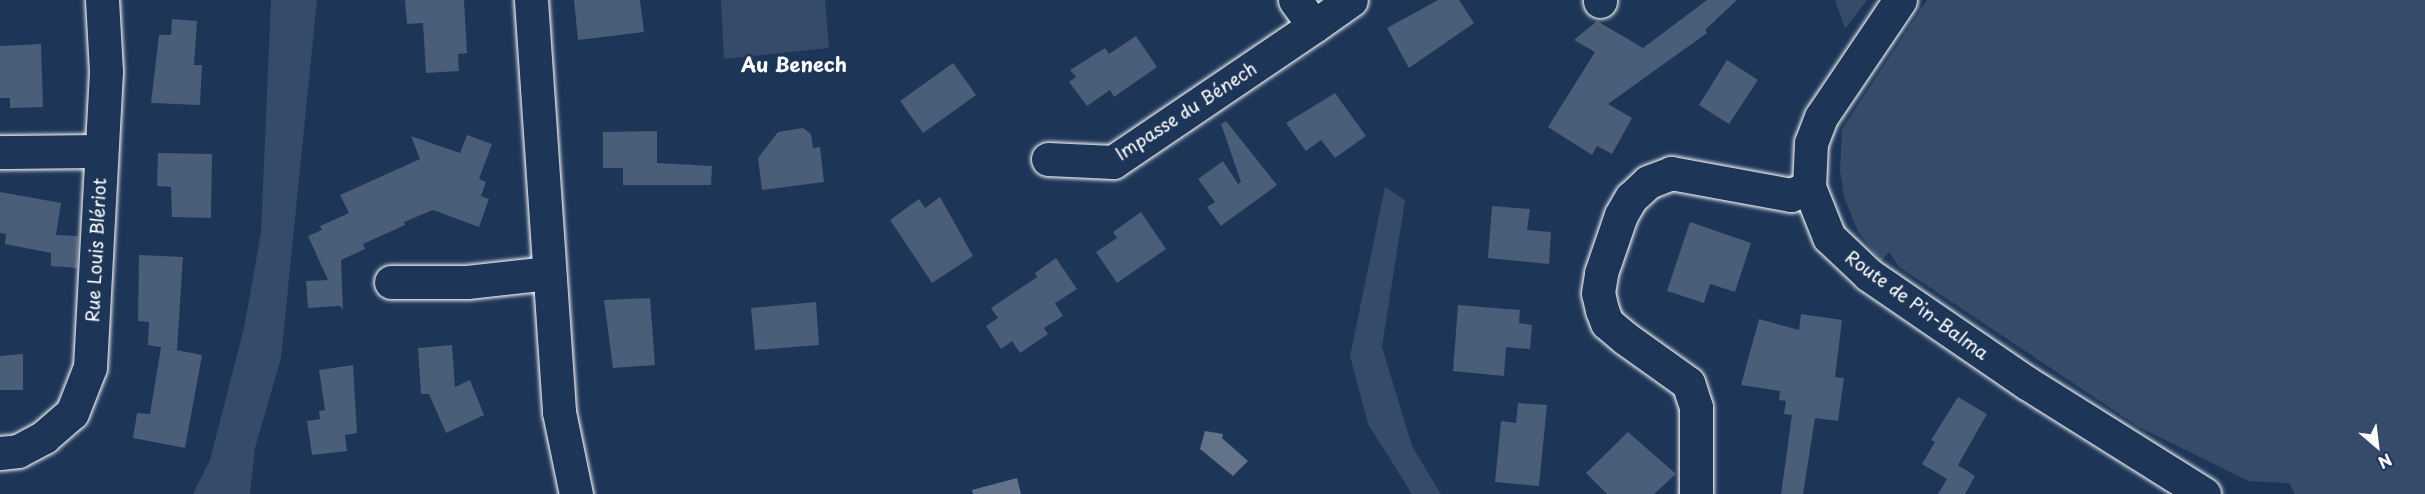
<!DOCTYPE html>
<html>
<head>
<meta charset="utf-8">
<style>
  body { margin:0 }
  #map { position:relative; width:2425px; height:494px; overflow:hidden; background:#1d3557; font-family:"Playpen Sans",sans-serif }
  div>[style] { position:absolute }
  .green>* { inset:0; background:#364b69 }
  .water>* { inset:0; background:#617289 }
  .building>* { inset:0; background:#4a5d79 }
  .roads { filter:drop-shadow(0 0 2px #fff) drop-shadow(0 0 2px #fff) }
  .street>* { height:33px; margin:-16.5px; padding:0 16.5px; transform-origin:16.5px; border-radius:16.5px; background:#1d3557 }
  .secondary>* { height:33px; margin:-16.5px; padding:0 16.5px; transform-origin:16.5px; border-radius:16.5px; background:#1d3557 }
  span { translate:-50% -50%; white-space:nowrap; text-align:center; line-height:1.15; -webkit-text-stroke:5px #1d3557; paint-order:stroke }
  .street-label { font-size:18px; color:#fff }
  .neighbourhood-label { font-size:20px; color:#fff; font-weight:700 }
  .north { position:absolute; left:2347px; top:416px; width:60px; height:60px; -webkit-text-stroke:4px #1d3557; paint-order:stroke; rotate:152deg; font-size:16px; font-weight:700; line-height:24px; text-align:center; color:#fff }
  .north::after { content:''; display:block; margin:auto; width:21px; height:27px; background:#fff; clip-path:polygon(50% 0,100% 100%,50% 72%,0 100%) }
</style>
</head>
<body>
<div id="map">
  <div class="green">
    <div style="clip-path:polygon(271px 0,317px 0,281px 358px,255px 448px,250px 494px,193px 494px,210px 460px,244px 328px,261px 233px)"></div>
    <div style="clip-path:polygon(721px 0,825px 0,829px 48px,724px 59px)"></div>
    <div style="clip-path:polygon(1835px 0,1867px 0,1845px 29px)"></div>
    <div style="clip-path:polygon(1927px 0,2425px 0,2425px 494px,2295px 494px,2289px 483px,2248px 481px,2139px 427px,1899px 267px,1889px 252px,1881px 261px,1858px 232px,1844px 197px,1840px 170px,1842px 129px)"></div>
    <div style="clip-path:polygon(1385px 187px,1405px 200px,1382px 347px,1412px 446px,1441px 494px,1412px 494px,1368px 424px,1350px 356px)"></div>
  </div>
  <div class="water">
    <div style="clip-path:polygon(1205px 431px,1223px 434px,1222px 438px,1248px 461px,1233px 476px,1200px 449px)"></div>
    <div style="clip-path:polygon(1017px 478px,1021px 494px,973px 494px,972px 490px)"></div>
  </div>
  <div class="building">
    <div style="clip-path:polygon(405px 0,464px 0,467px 53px,458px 54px,459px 71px,426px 73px,423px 23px,407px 24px)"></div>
    <div style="clip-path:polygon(574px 0,640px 0,644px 32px,578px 40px)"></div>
    <div style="clip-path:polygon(1438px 0,1459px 0,1474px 23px,1409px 68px,1387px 28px)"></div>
    <div style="clip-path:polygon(1707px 0,1737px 0,1705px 30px,1707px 33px,1608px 104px,1632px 118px,1612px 154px,1597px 146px,1592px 155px,1548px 127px,1595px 52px,1574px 40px,1597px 21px,1643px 48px)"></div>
    <div style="clip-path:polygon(172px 19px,197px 21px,194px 65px,202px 65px,200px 105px,151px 103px,159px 35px,171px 35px)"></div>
    <div style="clip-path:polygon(1136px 36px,1157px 67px,1114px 97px,1110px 90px,1087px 106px,1069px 82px,1076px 77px,1070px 70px,1105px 48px,1109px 54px)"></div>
    <div style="clip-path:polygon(41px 44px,43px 107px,10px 108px,10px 98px,0 98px,0 46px)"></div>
    <div style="clip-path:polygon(1727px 60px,1758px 80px,1729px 124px,1699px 105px)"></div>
    <div style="clip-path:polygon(953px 63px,976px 95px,923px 133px,900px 101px)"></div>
    <div style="clip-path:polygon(1335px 93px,1366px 136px,1335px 158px,1321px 140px,1306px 151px,1286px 123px)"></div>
    <div style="clip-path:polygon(1226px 121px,1277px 185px,1221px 226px,1207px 207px,1215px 202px,1198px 179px,1223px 161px,1238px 184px,1241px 182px,1221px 124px)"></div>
    <div style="clip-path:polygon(803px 128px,811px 134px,813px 148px,820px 147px,824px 182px,762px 190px,758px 158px,778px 132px)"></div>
    <div style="clip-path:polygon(657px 131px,657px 163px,712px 166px,711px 185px,623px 185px,623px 168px,603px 168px,603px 132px)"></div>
    <div style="clip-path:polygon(467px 135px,492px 144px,479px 179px,486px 182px,481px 196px,489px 199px,479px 227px,433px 210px,404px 222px,405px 225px,363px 244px,365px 249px,341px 260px,343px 310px,340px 306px,308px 308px,306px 281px,328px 280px,308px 236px,322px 230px,320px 226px,349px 213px,340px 195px,420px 159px,411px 136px,460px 153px)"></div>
    <div style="clip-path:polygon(158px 153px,212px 154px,211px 218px,172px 217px,171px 187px,157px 186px)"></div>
    <div style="clip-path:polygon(0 192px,61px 203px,56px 235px,78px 236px,77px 268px,51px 266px,51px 253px,5px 244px,6px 234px,0 233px)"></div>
    <div style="clip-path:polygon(940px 197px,973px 256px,932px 283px,890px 220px,919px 199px,925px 208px)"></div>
    <div style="clip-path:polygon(1492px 206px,1530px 209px,1527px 230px,1551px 232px,1549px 264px,1488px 258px)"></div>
    <div style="clip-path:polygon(1141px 212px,1166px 249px,1117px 283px,1096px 252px,1117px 238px,1113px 232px)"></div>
    <div style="clip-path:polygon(1690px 222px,1751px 243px,1735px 292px,1710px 284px,1704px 303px,1667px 291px)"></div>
    <div style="clip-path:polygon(139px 255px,183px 257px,177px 350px,148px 345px,149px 322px,138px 321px)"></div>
    <div style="clip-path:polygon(1056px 258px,1077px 289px,1055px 303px,1063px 316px,1044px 328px,1048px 334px,1020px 353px,1012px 341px,1001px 349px,986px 326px,998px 318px,991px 308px,1037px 277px,1035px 273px)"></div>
    <div style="clip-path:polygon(650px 298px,655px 365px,613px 368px,604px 300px)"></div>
    <div style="clip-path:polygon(816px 302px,819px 345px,755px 350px,751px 308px)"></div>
    <div style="clip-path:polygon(1458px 305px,1520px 310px,1519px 323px,1532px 325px,1530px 349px,1506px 347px,1504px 376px,1453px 371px)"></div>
    <div style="clip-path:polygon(1801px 314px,1842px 320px,1835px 377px,1844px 378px,1838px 421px,1815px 418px,1803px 494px,1781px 494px,1792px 415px,1784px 414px,1786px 401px,1779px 400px,1780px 391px,1741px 385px,1759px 319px,1799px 330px)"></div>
    <div style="clip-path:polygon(452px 345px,455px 387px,470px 380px,484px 415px,446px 433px,429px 394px,421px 394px,418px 348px)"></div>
    <div style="clip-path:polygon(161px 347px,202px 355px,185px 448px,133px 438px,137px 413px,150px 414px)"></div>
    <div style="clip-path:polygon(23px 354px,23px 390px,0 390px,0 356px)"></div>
    <div style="clip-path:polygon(353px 365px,357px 433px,345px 435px,347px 451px,312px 455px,307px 421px,320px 419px,319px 411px,325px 410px,319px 370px)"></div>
    <div style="clip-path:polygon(1958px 397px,1987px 414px,1958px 465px,1975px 476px,1965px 494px,1938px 494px,1947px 479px,1922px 464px,1935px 442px,1931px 440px)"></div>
    <div style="clip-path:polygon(1518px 403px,1547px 405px,1539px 486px,1495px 482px,1501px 421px,1516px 423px)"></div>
    <div style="clip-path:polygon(1628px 432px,1676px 474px,1654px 494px,1607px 494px,1586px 473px)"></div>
  </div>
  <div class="roads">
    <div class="street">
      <div style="left:531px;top:0;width:413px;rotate:86.1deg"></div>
      <div style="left:559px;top:412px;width:84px;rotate:78.3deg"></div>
      <div style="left:1295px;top:0;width:32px;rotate:54deg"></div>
      <div style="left:1314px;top:26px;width:45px;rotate:-35.1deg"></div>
      <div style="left:1600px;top:0;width:1px;rotate:90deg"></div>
      <div style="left:0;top:152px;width:100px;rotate:-0.6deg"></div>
      <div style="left:1048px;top:159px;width:65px;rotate:2.6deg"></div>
      <div style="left:1113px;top:162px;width:243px;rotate:-34.1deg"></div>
      <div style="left:391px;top:282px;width:76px"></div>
      <div style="left:467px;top:282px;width:82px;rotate:-6.3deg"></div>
      <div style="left:0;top:453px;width:18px;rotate:-6deg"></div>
      <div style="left:18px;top:451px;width:30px;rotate:-28deg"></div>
      <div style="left:44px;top:437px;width:37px;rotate:-41deg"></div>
      <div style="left:72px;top:413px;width:49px;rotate:-68.6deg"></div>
      <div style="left:90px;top:367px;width:296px;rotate:-86.9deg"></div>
      <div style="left:106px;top:71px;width:71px;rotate:-93.2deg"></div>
      <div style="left:1696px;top:494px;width:87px;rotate:-90deg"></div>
      <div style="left:1696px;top:407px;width:25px;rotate:-108deg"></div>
      <div style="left:1688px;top:383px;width:77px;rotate:-144.5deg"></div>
      <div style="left:1625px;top:338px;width:23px;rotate:-140deg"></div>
      <div style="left:1607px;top:323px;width:14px;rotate:-111deg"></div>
      <div style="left:1602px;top:310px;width:17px;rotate:-103deg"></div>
      <div style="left:1598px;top:293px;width:20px;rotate:-81deg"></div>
      <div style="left:1601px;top:273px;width:61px;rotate:-71deg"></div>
      <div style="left:1621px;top:215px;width:20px;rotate:-60deg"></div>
      <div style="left:1631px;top:198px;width:23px;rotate:-43deg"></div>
      <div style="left:1648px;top:182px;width:25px;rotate:-21deg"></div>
      <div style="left:1671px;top:173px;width:122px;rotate:10.4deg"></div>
      <div style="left:1791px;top:195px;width:20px;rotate:-24deg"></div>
    </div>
    <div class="secondary">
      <div style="left:1900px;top:0;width:141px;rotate:124deg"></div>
      <div style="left:1821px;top:117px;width:28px;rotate:111deg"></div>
      <div style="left:1811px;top:143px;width:44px;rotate:92.6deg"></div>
      <div style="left:1809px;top:187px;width:54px;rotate:68.2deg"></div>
      <div style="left:1829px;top:237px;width:55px;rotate:43.5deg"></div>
      <div style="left:1869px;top:275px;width:191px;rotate:34.4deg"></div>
      <div style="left:2027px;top:383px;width:209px;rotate:32.1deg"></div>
    </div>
  </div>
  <div class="street-label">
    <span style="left:1186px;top:111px;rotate:-33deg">Impasse du Bénech</span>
    <span style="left:96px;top:250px;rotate:-87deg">Rue Louis Blériot</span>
    <span style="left:1917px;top:305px;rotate:36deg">Route de Pin-Balma</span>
  </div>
  <div class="neighbourhood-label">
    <span style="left:794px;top:64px">Au Benech</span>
  </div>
  <div class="north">N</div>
</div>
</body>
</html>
